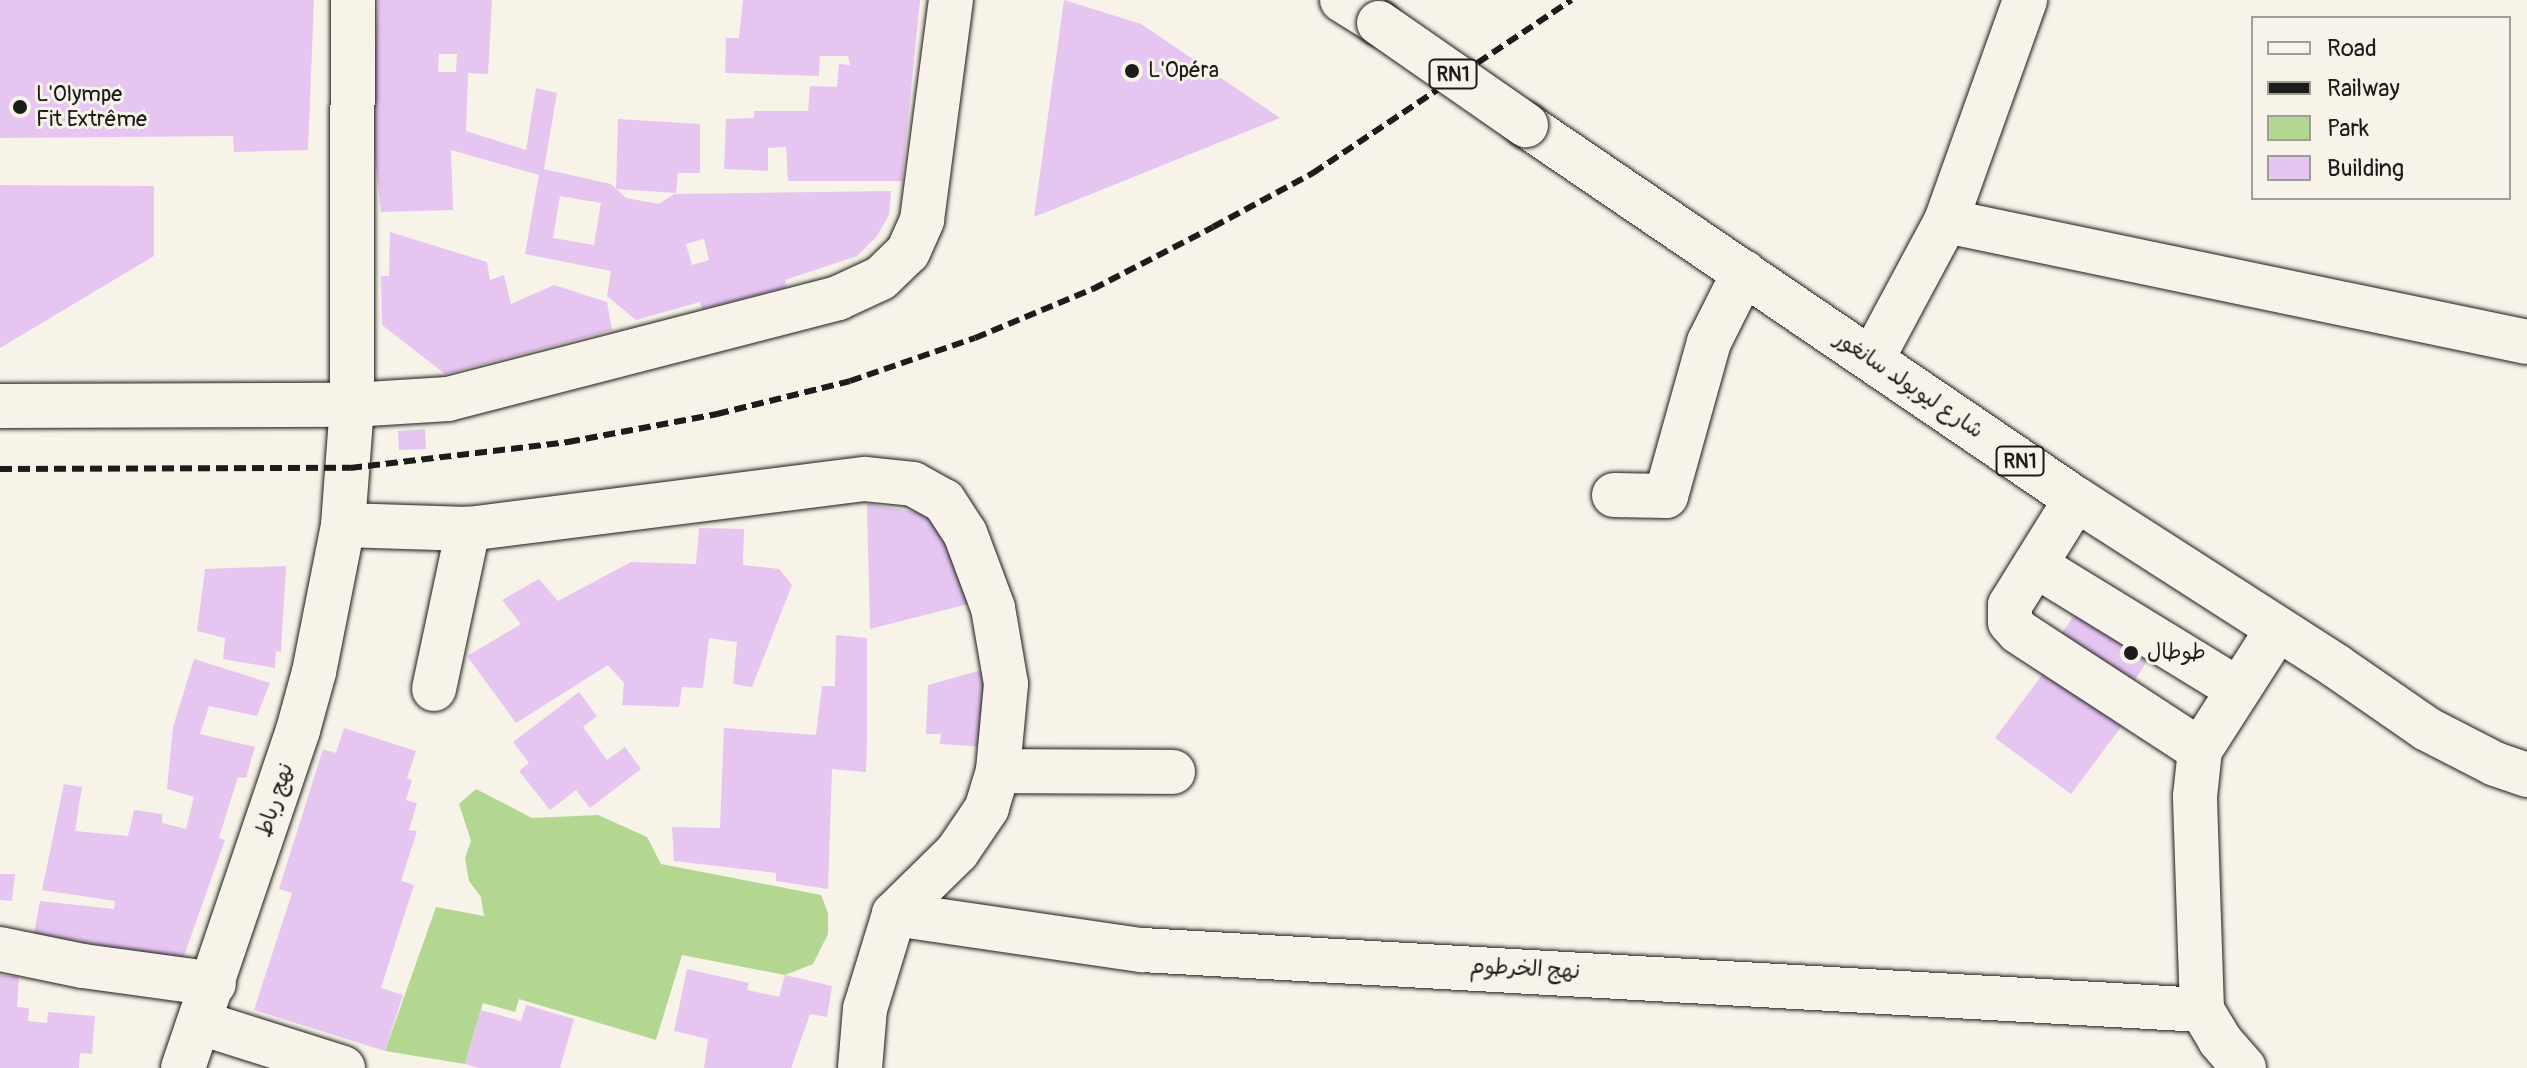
<!DOCTYPE html>
<html>
<head>
<meta charset="utf-8">
<style>
  body { margin:0 }
  #map { position:relative; width:2527px; height:1068px; overflow:hidden; background:#f7f3e8; font-family:Pangolin,"Playpen Sans Arabic",sans-serif }
  div>[style] { position:absolute }
  .green>* { inset:0; background:#b3d690 }
  .building>* { inset:0; background:#e7c5f1 }
  .roads { filter:drop-shadow(0 0 2px #1c1c1c) drop-shadow(0 0 2px #1c1c1c) }
  .minor>* { height:44px; margin:-22px; padding:0 22px; transform-origin:22px; border-radius:22px; background:#f7f3e8 }
  .major>* { height:44px; margin:-22px; padding:0 22px; transform-origin:22px; border-radius:22px; background:#f7f3e8 }
  .rail>* { height:6px; margin-top:-3px; transform-origin:0; background:repeating-linear-gradient(90deg,#1c1c1c 0 12px,transparent 0 18px) }
  .bridges { filter:drop-shadow(0 0 2px #1c1c1c) drop-shadow(0 0 2px #1c1c1c) }
  .major-bridge>* { height:44px; margin:-22px; padding:0 22px; transform-origin:22px; border-radius:22px; background:#f7f3e8 }
  .dots>* { width:22px; height:22px; translate:-50% -50%; box-sizing:border-box; border:4px solid #f7f3e8; border-radius:50% }
  span { translate:-50% -50%; white-space:nowrap; text-align:center; line-height:1.15; -webkit-text-stroke:6px #f7f3e8; paint-order:stroke }
  .shield-label span { padding:2px 6px; background:#f7f3e8; border:2px solid; border-radius:6px; -webkit-text-stroke-width:0 }
  .shield-label { font-size:20px; color:#1c1c1c; font-weight:700 }
  .poi-label { font-size:22px; color:#1c1c1c }
  .left { translate:0 -50%; text-align:left }
  .street-label { font-size:22px; color:#1c1c1c }
  .legend { position:absolute; left:2251px; top:16px; width:260px; height:184px; box-sizing:border-box; background:#f7f3e8; border:2px solid #9f9d96; margin:0; padding:10px 14px; list-style:none; font-size:24px; color:#1c1c1c }
  .legend li { display:flex; align-items:center; gap:16px; height:40px }
  .legend b { width:40px; border:2px solid #9f9d96 }
</style>
</head>
<body>
<div id="map">
  <div class="green">
    <div style="clip-path:polygon(476px 789px,532px 818px,598px 815px,647px 837px,661px 864px,821px 895px,828px 913px,828px 934px,813px 964px,785px 975px,682px 955px,656px 1040px,519px 999px,515px 1012px,483px 1003px,465px 1064px,385px 1051px,436px 907px,484px 916px,481px 897px,469px 881px,465px 858px,471px 841px,459px 804px)"></div>
  </div>
  <div class="building">
    <div style="clip-path:polygon(0 0,314px 0,308px 150px,234px 152px,233px 136px,0 138px)"></div>
    <div style="clip-path:polygon(evenodd,378px 0,492px 0,488px 74px,468px 73px,466px 131px,526px 150px,536px 88px,557px 93px,544px 169px,611px 184px,626px 198px,659px 204px,674px 194px,891px 191px,889px 215px,877px 236px,857px 256px,785px 280px,787px 287px,702px 309px,700px 302px,636px 320px,607px 296px,611px 271px,525px 254px,539px 175px,451px 150px,453px 210px,381px 212px,372px 128px,378px 0,439px 54px,457px 54px,456px 72px,438px 72px,439px 54px,378px 0,560px 196px,601px 203px,594px 245px,553px 238px,560px 196px,378px 0,704px 239px,709px 260px,692px 265px,686px 244px,704px 239px)"></div>
    <div style="clip-path:polygon(743px 0,920px 0,902px 181px,788px 181px,786px 147px,768px 148px,768px 171px,724px 169px,726px 119px,754px 118px,754px 111px,808px 111px,810px 86px,837px 87px,839px 64px,850px 65px,848px 56px,820px 56px,819px 76px,725px 73px,726px 38px,739px 38px)"></div>
    <div style="clip-path:polygon(1064px 0,1141px 24px,1280px 118px,1034px 217px)"></div>
    <div style="clip-path:polygon(618px 119px,700px 124px,700px 173px,678px 173px,676px 193px,616px 189px)"></div>
    <div style="clip-path:polygon(0 185px,154px 186px,154px 256px,0 348px)"></div>
    <div style="clip-path:polygon(390px 232px,487px 262px,490px 280px,504px 275px,511px 304px,554px 285px,607px 302px,612px 330px,445px 374px,382px 325px,381px 276px,389px 276px)"></div>
    <div style="clip-path:polygon(425px 429px,426px 449px,399px 450px,398px 431px)"></div>
    <div style="clip-path:polygon(867px 504px,939px 516px,972px 603px,870px 629px)"></div>
    <div style="clip-path:polygon(699px 528px,744px 529px,743px 565px,779px 569px,792px 585px,752px 687px,733px 684px,737px 642px,709px 638px,703px 688px,682px 687px,679px 707px,622px 705px,624px 683px,608px 665px,516px 723px,467px 656px,521px 624px,502px 600px,539px 579px,558px 601px,631px 562px,696px 564px)"></div>
    <div style="clip-path:polygon(286px 566px,281px 652px,276px 651px,275px 668px,223px 659px,225px 638px,197px 631px,205px 569px)"></div>
    <div style="clip-path:polygon(2078px 609px,2151px 655px,2126px 694px,2053px 647px)"></div>
    <div style="clip-path:polygon(836px 635px,867px 638px,867px 739px,866px 772px,832px 769px,828px 889px,776px 881px,776px 873px,674px 861px,672px 827px,720px 828px,724px 728px,816px 735px,822px 686px,835px 686px)"></div>
    <div style="clip-path:polygon(194px 659px,270px 683px,257px 716px,209px 706px,200px 734px,255px 747px,246px 778px,238px 777px,219px 838px,225px 840px,179px 970px,139px 953px,34px 933px,40px 901px,114px 909px,115px 901px,42px 890px,64px 784px,82px 787px,75px 831px,128px 836px,134px 810px,162px 814px,162px 823px,186px 829px,194px 797px,167px 789px,173px 727px)"></div>
    <div style="clip-path:polygon(2048px 667px,2124px 723px,2071px 794px,1995px 738px)"></div>
    <div style="clip-path:polygon(978px 671px,995px 680px,988px 747px,940px 744px,941px 734px,926px 734px,928px 685px)"></div>
    <div style="clip-path:polygon(579px 692px,597px 716px,583px 727px,607px 760px,625px 747px,641px 769px,590px 808px,576px 790px,550px 810px,519px 771px,529px 763px,513px 742px)"></div>
    <div style="clip-path:polygon(344px 728px,416px 751px,407px 778px,412px 780px,406px 800px,417px 803px,409px 830px,417px 831px,401px 881px,414px 885px,381px 988px,403px 995px,385px 1051px,254px 1010px,292px 893px,279px 889px,323px 749px,336px 753px)"></div>
    <div style="clip-path:polygon(0 874px,15px 874px,12px 901px,0 900px)"></div>
    <div style="clip-path:polygon(687px 969px,749px 983px,747px 990px,779px 997px,785px 975px,832px 986px,827px 1017px,810px 1014px,791px 1068px,704px 1068px,708px 1039px,674px 1031px)"></div>
    <div style="clip-path:polygon(0 975px,19px 977px,17px 1007px,29px 1008px,28px 1021px,47px 1023px,48px 1012px,95px 1016px,92px 1054px,80px 1053px,79px 1068px,0 1068px)"></div>
    <div style="clip-path:polygon(526px 1005px,574px 1019px,560px 1068px,478px 1068px,465px 1064px,481px 1010px,521px 1021px)"></div>
  </div>
  <div class="roads">
    <div class="minor">
      <div style="left:1946px;top:221px;width:593px;rotate:11.76deg"></div>
      <div style="left:1872px;top:359px;width:157px;rotate:-61.8deg"></div>
      <div style="left:1946px;top:221px;width:235px;rotate:-70.3deg"></div>
      <div style="left:0;top:406px;width:352px;rotate:-0.2deg"></div>
      <div style="left:352px;top:405px;width:96px;rotate:-3.6deg"></div>
      <div style="left:448px;top:399px;width:403px;rotate:-14.5deg"></div>
      <div style="left:838px;top:298px;width:47px;rotate:-24.9deg"></div>
      <div style="left:881px;top:278px;width:37px;rotate:-44deg"></div>
      <div style="left:908px;top:252px;width:35px;rotate:-66deg"></div>
      <div style="left:922px;top:220px;width:222px;rotate:-82.5deg"></div>
      <div style="left:1614px;top:495px;width:52px;rotate:1.1deg"></div>
      <div style="left:1666px;top:496px;width:160px;rotate:-74.4deg"></div>
      <div style="left:1709px;top:342px;width:78px;rotate:-63.4deg"></div>
      <div style="left:2076px;top:499px;width:125px;rotate:121.9deg"></div>
      <div style="left:2010px;top:605px;width:17px;rotate:90deg"></div>
      <div style="left:2010px;top:622px;width:13px;rotate:48deg"></div>
      <div style="left:2019px;top:632px;width:216px;rotate:33.1deg"></div>
      <div style="left:343px;top:525px;width:125px;rotate:1.8deg"></div>
      <div style="left:468px;top:529px;width:400px;rotate:-7.2deg"></div>
      <div style="left:865px;top:479px;width:48px;rotate:5.9deg"></div>
      <div style="left:913px;top:484px;width:35px;rotate:29deg"></div>
      <div style="left:944px;top:501px;width:38px;rotate:57deg"></div>
      <div style="left:965px;top:533px;width:80px;rotate:69.5deg"></div>
      <div style="left:993px;top:608px;width:77px;rotate:80.3deg"></div>
      <div style="left:1006px;top:684px;width:87px;rotate:95.3deg"></div>
      <div style="left:998px;top:771px;width:39px;rotate:107deg"></div>
      <div style="left:987px;top:808px;width:53px;rotate:124.3deg"></div>
      <div style="left:957px;top:852px;width:88px;rotate:135.5deg"></div>
      <div style="left:2035px;top:565px;width:237px;rotate:31.5deg"></div>
      <div style="left:434px;top:689px;width:164px;rotate:-78deg"></div>
      <div style="left:998px;top:771px;width:175px;rotate:0.3deg"></div>
      <div style="left:0;top:949px;width:85px;rotate:11.6deg"></div>
      <div style="left:83px;top:966px;width:132px;rotate:7.8deg"></div>
      <div style="left:201px;top:1023px;width:149px;rotate:17.6deg"></div>
      <div style="left:183px;top:1068px;width:357px;rotate:-71.2deg"></div>
      <div style="left:298px;top:730px;width:60px;rotate:-74.6deg"></div>
      <div style="left:314px;top:672px;width:150px;rotate:-78.8deg"></div>
      <div style="left:343px;top:525px;width:120px;rotate:-85.7deg"></div>
      <div style="left:352px;top:405px;width:405px;rotate:-89.9deg"></div>
      <div style="left:860px;top:1068px;width:59px;rotate:-85.2deg"></div>
      <div style="left:865px;top:1009px;width:99px;rotate:-73deg"></div>
      <div style="left:894px;top:914px;width:251px;rotate:8.3deg"></div>
      <div style="left:1142px;top:950px;width:1062px;rotate:3.24deg"></div>
      <div style="left:2244px;top:1068px;width:37px;rotate:-131deg"></div>
      <div style="left:2220px;top:1040px;width:35px;rotate:-121deg"></div>
      <div style="left:2202px;top:1010px;width:214px;rotate:-91.9deg"></div>
      <div style="left:2195px;top:796px;width:46px;rotate:-83.8deg"></div>
      <div style="left:2200px;top:750px;width:143px;rotate:-57.3deg"></div>
    </div>
    <div class="major">
      <div style="left:1342px;top:0;width:44px;rotate:31.9deg"></div>
      <div style="left:1526px;top:125px;width:665px;rotate:34.22deg"></div>
      <div style="left:2076px;top:499px;width:309px;rotate:32.7deg"></div>
      <div style="left:2336px;top:666px;width:111px;rotate:34.7deg"></div>
      <div style="left:2427px;top:729px;width:76px;rotate:27.2deg"></div>
      <div style="left:2495px;top:764px;width:34px;rotate:19deg"></div>
    </div>
  </div>
  <div class="rail">
    <div style="left:0;top:469px;width:350px;rotate:-0.2deg"></div>
    <div style="left:350px;top:468px;width:220px;rotate:-6.8deg"></div>
    <div style="left:568px;top:442px;width:152px;rotate:-10.6deg"></div>
    <div style="left:717px;top:414px;width:137px;rotate:-13.9deg"></div>
    <div style="left:850px;top:381px;width:132px;rotate:-19deg"></div>
    <div style="left:975px;top:338px;width:128px;rotate:-22.6deg"></div>
    <div style="left:1093px;top:289px;width:135px;rotate:-27.3deg"></div>
    <div style="left:1213px;top:227px;width:114px;rotate:-28.4deg"></div>
    <div style="left:1313px;top:173px;width:311px;rotate:-33.8deg"></div>
  </div>
  <div class="bridges">
    <div class="major-bridge">
      <div style="left:1379px;top:23px;width:179px;rotate:34.8deg"></div>
    </div>
  </div>
  <div class="dots">
    <div style="left:1132px;top:71px;background:#1c1c1c"></div>
    <div style="left:20px;top:107px;background:#1c1c1c"></div>
    <div style="left:2131px;top:653px;background:#1c1c1c"></div>
  </div>
  <div class="shield-label">
    <span style="left:1453px;top:74px">RN1</span>
    <span style="left:2020px;top:461px">RN1</span>
  </div>
  <div class="poi-label">
    <span class="left" style="left:1148px;top:71px">L'Opéra</span>
    <span class="left" style="left:36px;top:107px">L'Olympe<br>Fit Extrême</span>
    <span class="left" style="left:2147px;top:653px">طوطال</span>
  </div>
  <div class="street-label">
    <span style="left:1909px;top:385px;rotate:34deg">شارع ليوبولد سانغور</span>
    <span style="left:275px;top:800px;rotate:-72deg">نهج رباط</span>
    <span style="left:1525px;top:969px;rotate:3deg">نهج الخرطوم</span>
  </div>
  <ul class="legend">
  <li><b style="height:10px;background:#f7f3e8"></b>Road</li>
  <li><b style="height:10px;background:#1c1c1c"></b>Railway</li>
  <li><b style="height:22px;background:#b3d690"></b>Park</li>
  <li><b style="height:22px;background:#e7c5f1"></b>Building</li>
  </ul>
</div>
</body>
</html>
